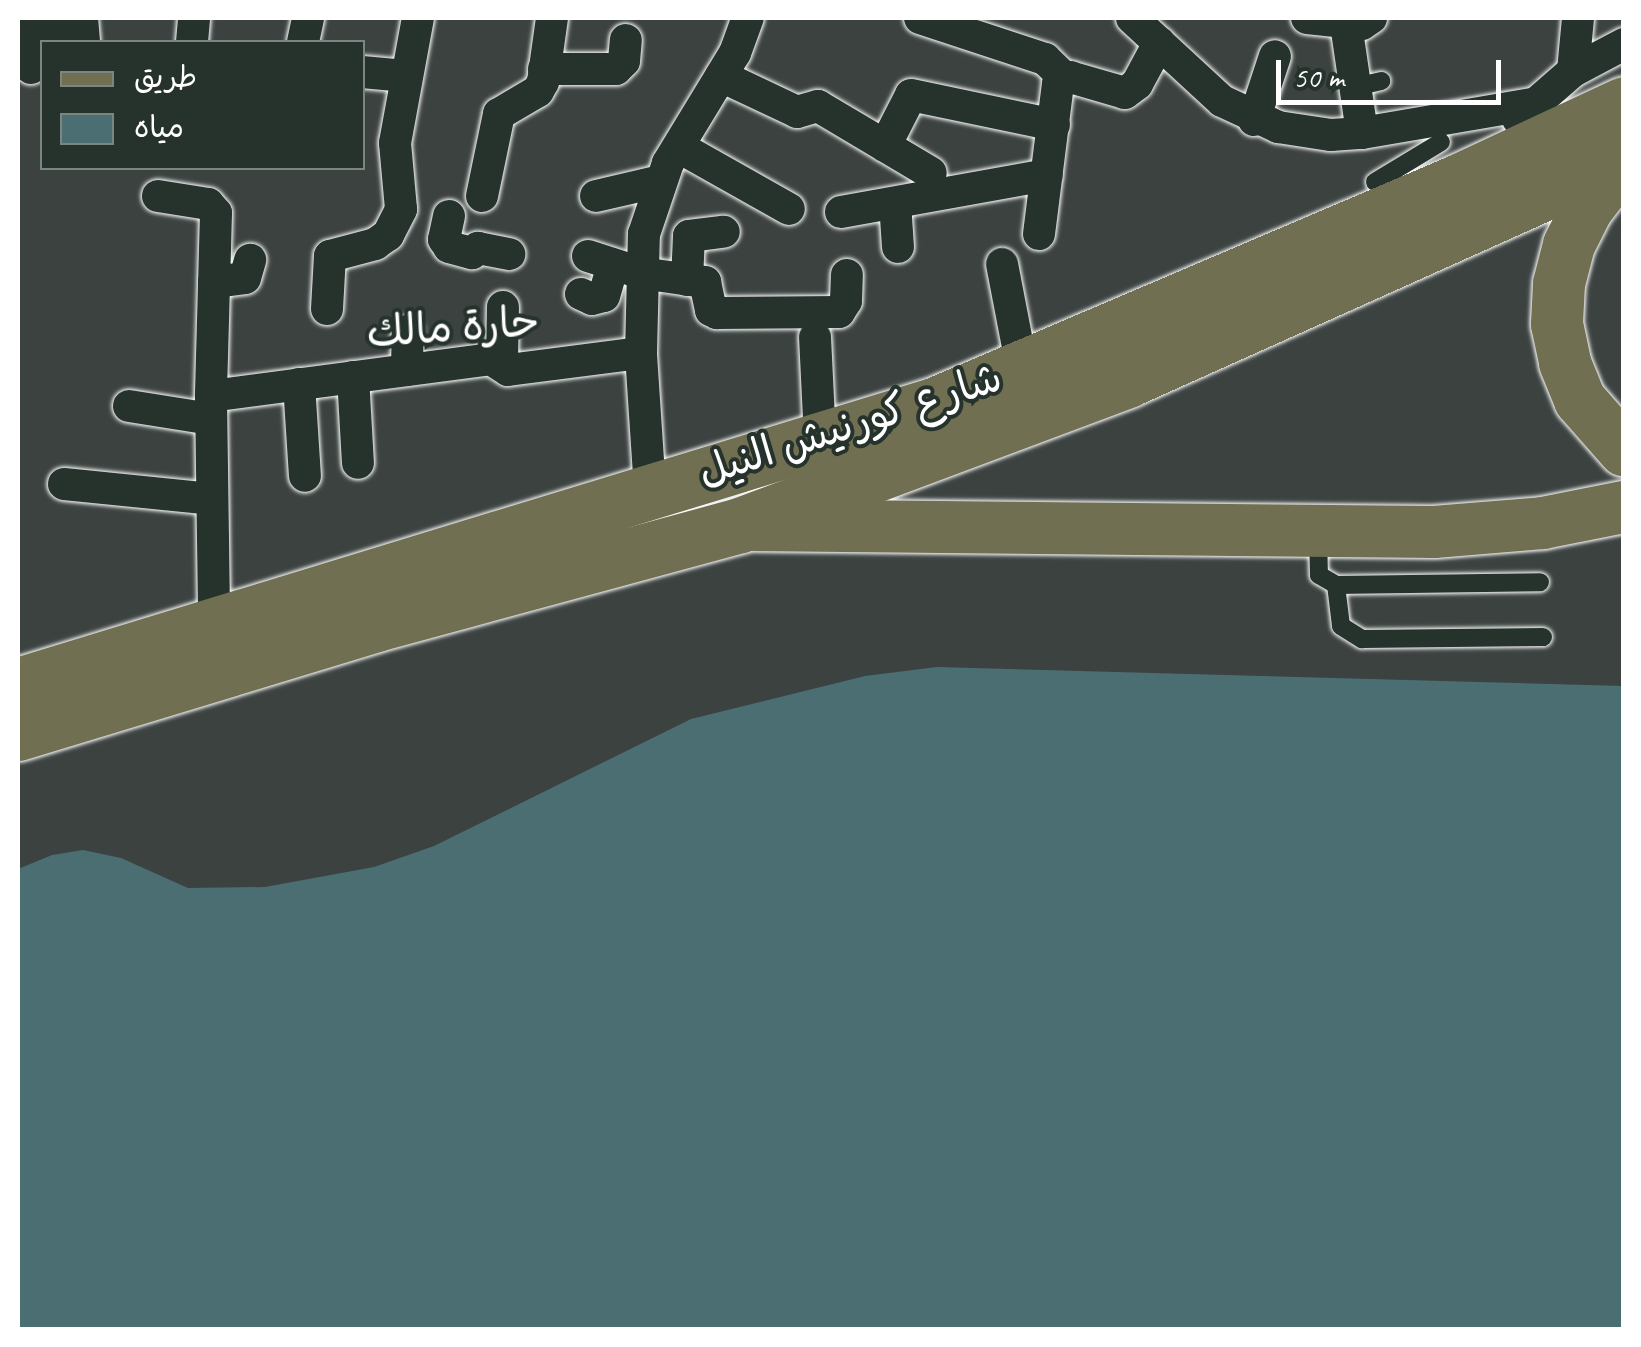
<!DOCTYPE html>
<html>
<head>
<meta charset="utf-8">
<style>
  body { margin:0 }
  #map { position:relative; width:1641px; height:1347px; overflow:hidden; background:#3b4240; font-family:Caveat,"Playpen Sans Arabic",sans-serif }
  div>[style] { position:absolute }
  .water>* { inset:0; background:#4b6e72 }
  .roads { filter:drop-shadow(0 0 2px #fff) drop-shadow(0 0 2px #fff) }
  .service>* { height:18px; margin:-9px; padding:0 9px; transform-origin:9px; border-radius:9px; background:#26332d }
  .minor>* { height:32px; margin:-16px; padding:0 16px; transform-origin:16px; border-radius:16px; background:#26332d }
  .primary>* { height:52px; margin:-26px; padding:0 26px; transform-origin:26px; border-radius:26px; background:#716f52 }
  .trunk>* { height:55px; margin:-27.5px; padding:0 27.5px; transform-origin:27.5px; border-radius:27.5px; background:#716f52 }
  span { translate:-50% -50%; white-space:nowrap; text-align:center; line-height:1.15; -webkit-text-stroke:8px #26332d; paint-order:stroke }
  .street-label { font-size:42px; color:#fff }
  .frame { position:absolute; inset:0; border:20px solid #fff; pointer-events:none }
  .legend { position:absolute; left:40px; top:40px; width:325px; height:130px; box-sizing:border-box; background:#26332d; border:2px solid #7d8581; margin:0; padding:12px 18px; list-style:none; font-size:30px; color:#fff }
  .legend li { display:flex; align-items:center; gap:20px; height:50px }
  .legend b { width:50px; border:2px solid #7d8581 }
  .scale { position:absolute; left:1276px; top:60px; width:225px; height:45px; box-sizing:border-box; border:5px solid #fff; border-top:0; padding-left:12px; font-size:30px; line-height:35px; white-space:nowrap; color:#fff; -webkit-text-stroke:8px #26332d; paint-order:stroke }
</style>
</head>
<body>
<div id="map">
  <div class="water">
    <div style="clip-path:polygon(937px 667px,1623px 686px,1623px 1329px,18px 1329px,18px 869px,52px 855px,83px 850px,121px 858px,188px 888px,265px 887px,374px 867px,434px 846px,691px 719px,865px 676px)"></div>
  </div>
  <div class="roads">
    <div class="service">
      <div style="left:1355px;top:87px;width:27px;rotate:-13deg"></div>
      <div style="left:1375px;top:182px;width:77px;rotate:-31.2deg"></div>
      <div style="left:1318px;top:535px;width:40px;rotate:88.6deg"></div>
      <div style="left:1319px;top:575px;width:20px;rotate:30deg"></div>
      <div style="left:1336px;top:585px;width:204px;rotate:-0.8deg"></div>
      <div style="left:1336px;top:585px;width:41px;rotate:83deg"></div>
      <div style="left:1341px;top:626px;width:25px;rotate:32deg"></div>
      <div style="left:1362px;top:639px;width:181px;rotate:-0.6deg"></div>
    </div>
    <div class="minor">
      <div style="left:29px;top:18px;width:50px;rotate:87.7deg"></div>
      <div style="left:55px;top:18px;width:24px;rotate:88deg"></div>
      <div style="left:82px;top:18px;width:24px;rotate:85deg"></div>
      <div style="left:920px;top:18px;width:132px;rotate:18.2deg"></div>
      <div style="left:1045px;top:59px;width:28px;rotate:44deg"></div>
      <div style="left:1132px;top:18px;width:122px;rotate:42.7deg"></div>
      <div style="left:1222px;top:101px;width:62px;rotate:24.9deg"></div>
      <div style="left:1278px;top:127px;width:54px;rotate:8.6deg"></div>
      <div style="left:1331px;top:135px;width:31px;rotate:-4deg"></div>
      <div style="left:1362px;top:133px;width:172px;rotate:-9.7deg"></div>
      <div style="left:1307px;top:18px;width:55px;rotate:6.2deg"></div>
      <div style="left:1362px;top:24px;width:11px;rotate:-34deg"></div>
      <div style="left:1346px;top:24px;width:110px;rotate:81.6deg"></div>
      <div style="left:192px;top:42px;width:24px;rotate:-85deg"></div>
      <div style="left:303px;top:42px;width:25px;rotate:-78deg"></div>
      <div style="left:544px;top:69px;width:72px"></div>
      <div style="left:616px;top:69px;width:11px;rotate:-45deg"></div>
      <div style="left:624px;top:61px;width:21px;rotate:-85deg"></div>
      <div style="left:1573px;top:71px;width:53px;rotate:-84.6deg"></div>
      <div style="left:362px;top:72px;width:44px;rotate:5.2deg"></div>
      <div style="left:721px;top:76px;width:84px;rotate:25.3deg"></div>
      <div style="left:797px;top:112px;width:22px;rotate:-16deg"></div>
      <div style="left:818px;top:106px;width:131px;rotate:30.7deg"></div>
      <div style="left:1518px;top:119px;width:73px;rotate:-41.1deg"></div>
      <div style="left:1573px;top:71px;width:58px;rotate:-27.9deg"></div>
      <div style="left:1254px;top:120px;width:67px;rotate:-71.8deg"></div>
      <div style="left:885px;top:146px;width:57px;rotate:-63deg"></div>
      <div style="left:911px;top:95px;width:146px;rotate:11.8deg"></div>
      <div style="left:679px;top:147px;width:126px;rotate:29.4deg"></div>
      <div style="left:158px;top:196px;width:51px;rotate:9.1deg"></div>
      <div style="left:208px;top:204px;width:12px;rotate:48deg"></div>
      <div style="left:216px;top:213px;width:183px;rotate:91.6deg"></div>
      <div style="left:211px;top:396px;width:228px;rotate:89.2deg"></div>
      <div style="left:482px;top:196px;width:84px;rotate:-78.3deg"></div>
      <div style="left:499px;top:114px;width:45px;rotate:-30.5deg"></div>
      <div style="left:538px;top:91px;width:10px;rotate:-61deg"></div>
      <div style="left:543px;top:82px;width:65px;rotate:-82deg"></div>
      <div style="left:596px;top:196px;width:67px;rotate:-13deg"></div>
      <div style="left:895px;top:203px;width:44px;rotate:86.1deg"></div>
      <div style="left:841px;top:212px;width:209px;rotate:-10.2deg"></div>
      <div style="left:449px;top:216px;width:24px;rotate:102deg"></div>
      <div style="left:444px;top:239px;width:9px;rotate:58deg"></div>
      <div style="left:449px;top:247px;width:24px;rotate:15deg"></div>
      <div style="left:472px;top:253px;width:8px;rotate:-40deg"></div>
      <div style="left:478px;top:248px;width:32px;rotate:11deg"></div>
      <div style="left:1039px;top:234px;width:151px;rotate:-82.8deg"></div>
      <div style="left:1058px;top:84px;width:14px;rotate:-30deg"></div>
      <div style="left:1070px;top:77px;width:57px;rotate:16.2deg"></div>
      <div style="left:1125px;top:93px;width:15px;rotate:-37deg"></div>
      <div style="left:1137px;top:84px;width:47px;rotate:-61.8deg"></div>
      <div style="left:588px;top:256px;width:56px;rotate:17.8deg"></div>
      <div style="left:641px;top:273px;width:65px;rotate:8deg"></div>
      <div style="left:705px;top:282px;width:29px;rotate:78deg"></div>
      <div style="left:711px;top:310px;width:7px;rotate:27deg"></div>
      <div style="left:717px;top:313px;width:122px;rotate:-0.5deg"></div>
      <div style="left:839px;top:312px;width:13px;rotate:-58deg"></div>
      <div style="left:846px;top:301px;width:26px;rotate:-88deg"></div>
      <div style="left:1002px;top:264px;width:106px;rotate:79.1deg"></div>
      <div style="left:687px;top:280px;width:44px;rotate:-87.4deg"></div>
      <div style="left:689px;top:236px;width:35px;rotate:-7deg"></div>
      <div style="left:214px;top:282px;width:31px;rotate:-7deg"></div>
      <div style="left:245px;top:278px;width:19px;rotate:-74deg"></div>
      <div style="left:581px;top:294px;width:12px;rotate:24deg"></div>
      <div style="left:592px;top:299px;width:12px;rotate:-14deg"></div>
      <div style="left:604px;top:296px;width:33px;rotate:-74deg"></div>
      <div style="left:327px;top:309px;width:53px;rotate:-86.8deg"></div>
      <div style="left:330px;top:256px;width:47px;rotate:-14.9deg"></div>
      <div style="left:375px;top:244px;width:16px;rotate:-35deg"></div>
      <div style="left:388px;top:235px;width:29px;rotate:-63deg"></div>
      <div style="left:401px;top:209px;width:66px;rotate:-95.2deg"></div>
      <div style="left:395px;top:143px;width:127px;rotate:-79.6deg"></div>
      <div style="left:815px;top:337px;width:103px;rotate:87.2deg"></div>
      <div style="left:502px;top:362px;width:55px;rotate:-89deg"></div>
      <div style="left:407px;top:370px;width:39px;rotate:-89deg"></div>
      <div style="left:353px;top:377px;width:86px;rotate:86.7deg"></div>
      <div style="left:299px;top:384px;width:92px;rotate:86.3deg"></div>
      <div style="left:211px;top:396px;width:282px;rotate:-7.5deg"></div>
      <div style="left:491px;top:359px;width:20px;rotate:33deg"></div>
      <div style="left:508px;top:370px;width:134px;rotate:-7.3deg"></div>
      <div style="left:129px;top:406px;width:83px;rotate:9deg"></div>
      <div style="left:64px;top:484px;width:148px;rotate:5.8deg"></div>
      <div style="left:650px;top:490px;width:137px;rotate:-93.8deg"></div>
      <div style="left:641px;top:353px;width:119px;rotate:-88.6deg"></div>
      <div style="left:644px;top:234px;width:75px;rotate:-71.3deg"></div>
      <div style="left:668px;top:163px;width:129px;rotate:-58.7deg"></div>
      <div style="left:735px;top:53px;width:37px;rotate:-70deg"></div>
    </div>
    <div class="primary">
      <div style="left:1624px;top:161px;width:61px;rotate:127.6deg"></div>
      <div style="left:1587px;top:209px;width:40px;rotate:116.6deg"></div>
      <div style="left:1569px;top:245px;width:40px;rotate:104.4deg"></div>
      <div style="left:1559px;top:284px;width:40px;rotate:92.9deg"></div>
      <div style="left:1557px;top:324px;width:40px;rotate:78deg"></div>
      <div style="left:1565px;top:363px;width:40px;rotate:68deg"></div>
      <div style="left:1580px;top:400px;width:67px;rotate:48.7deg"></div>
      <div style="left:746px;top:525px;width:688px;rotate:0.58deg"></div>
      <div style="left:1434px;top:532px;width:109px;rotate:-4.7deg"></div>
      <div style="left:1543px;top:523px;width:83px;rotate:-11.2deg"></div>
    </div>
    <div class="trunk">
      <div style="left:18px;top:685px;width:958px;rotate:-17deg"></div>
      <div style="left:934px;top:405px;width:569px;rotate:-23.09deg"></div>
      <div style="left:1457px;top:182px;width:184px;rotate:-25deg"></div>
      <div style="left:18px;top:733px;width:374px;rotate:-16.9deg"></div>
      <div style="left:376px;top:624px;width:377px;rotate:-15.2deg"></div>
      <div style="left:740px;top:525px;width:413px;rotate:-20.5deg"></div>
      <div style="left:1127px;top:380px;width:545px;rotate:-24.17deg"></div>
    </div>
  </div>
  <div class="street-label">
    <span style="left:453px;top:328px;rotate:-4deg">حارة مالك</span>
    <span style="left:850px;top:425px;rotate:-18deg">شارع كورنيش النيل</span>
  </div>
  <div class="frame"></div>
  <ul class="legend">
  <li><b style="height:12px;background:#716f52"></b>طريق</li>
  <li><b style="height:28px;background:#4b6e72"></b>مياه</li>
  </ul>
  <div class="scale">50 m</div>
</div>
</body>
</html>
